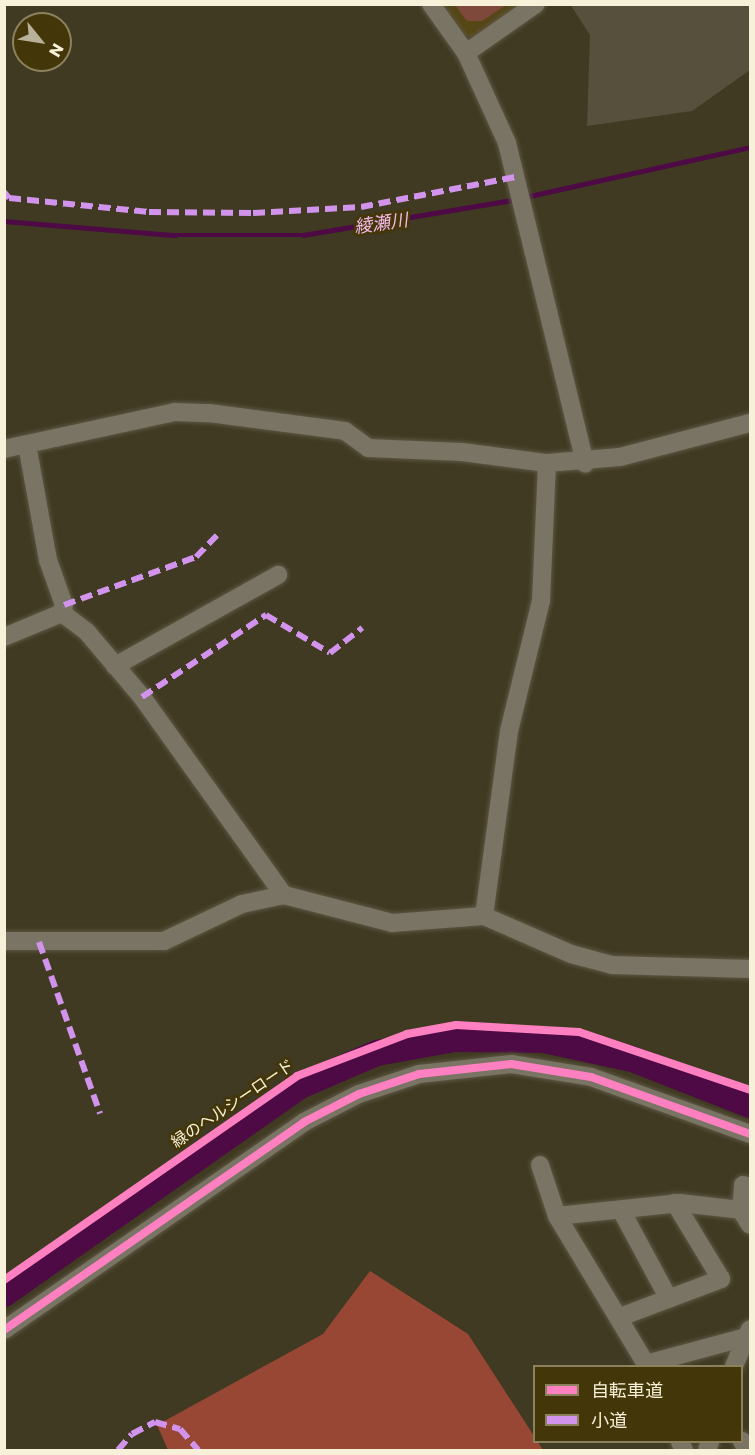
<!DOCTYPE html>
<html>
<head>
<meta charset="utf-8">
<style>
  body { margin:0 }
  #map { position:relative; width:755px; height:1455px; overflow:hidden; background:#413a22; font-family:Poppins,"Noto Sans JP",sans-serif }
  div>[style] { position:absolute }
  .built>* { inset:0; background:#564716 }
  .green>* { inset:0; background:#7e493b }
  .forest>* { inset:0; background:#994735 }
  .stream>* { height:4.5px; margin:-2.25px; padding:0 2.25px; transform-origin:2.25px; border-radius:2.25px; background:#4d0a45 }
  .river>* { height:26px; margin:-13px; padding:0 13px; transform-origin:13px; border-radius:13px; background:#4d0a45 }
  .building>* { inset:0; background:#56503d }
  .roads { filter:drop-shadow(0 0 2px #5c5744) drop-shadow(0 0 2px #5c5744) }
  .minor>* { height:18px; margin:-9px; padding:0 9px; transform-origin:9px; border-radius:9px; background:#797463 }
  .quiet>* { height:6px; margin-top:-3px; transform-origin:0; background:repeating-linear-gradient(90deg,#d193ec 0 12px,transparent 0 18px) }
  .cycleway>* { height:8px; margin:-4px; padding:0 4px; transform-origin:4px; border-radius:4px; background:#ff80c0 }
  span { translate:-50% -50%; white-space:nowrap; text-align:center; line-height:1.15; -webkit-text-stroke:5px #433608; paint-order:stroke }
  .street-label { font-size:16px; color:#f8f1d9 }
  .water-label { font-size:18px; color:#f5b9eb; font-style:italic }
  .frame { position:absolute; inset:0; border:6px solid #f8f1d9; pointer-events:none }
  .legend { position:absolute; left:533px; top:1365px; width:210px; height:78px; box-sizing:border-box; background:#433608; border:2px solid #8b815c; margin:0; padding:8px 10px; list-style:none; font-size:18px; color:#f8f1d9 }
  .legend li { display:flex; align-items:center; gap:12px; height:30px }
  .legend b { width:30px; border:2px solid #8b815c }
  .north { position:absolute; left:12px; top:12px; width:60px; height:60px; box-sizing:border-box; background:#433608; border:2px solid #8b815c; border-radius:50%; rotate:120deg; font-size:16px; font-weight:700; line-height:24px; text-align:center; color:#f8f1d9 }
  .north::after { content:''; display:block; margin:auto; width:21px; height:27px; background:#b8b199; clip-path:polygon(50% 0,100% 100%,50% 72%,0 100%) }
</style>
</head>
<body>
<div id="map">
  <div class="built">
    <div style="clip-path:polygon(440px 5px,519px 5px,473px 37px,461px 35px)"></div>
  </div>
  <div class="green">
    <div style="clip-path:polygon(455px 5px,506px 5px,482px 21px,467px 21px)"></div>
  </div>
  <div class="forest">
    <div style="clip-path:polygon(370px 1271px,468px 1334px,543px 1450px,168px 1450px,157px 1425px,323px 1334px)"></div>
  </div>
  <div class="stream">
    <div style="left:525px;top:197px;width:230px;rotate:-12.5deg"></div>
    <div style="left:4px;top:221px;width:172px;rotate:4.7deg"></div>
    <div style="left:175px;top:235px;width:128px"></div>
    <div style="left:303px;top:235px;width:217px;rotate:-9.5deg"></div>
  </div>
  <div class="river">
    <div style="left:4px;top:1294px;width:362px;rotate:-35.1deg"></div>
    <div style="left:300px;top:1086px;width:84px;rotate:-23.2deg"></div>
    <div style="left:377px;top:1053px;width:79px;rotate:-10.2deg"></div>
    <div style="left:455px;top:1039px;width:89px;rotate:0.6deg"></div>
    <div style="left:544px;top:1040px;width:90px;rotate:12.2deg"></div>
    <div style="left:632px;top:1059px;width:127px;rotate:21.3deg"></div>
  </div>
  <div class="building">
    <div style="clip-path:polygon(570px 4px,750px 4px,750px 70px,692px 111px,587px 126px,590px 35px)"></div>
  </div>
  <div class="roads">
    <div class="minor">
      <div style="left:431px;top:4px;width:60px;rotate:54.5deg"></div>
      <div style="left:466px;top:53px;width:99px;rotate:65.5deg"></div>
      <div style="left:507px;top:143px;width:330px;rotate:76.3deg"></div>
      <div style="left:466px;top:53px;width:85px;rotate:-35deg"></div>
      <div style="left:4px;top:449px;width:175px;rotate:-12.2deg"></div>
      <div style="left:175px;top:412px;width:34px;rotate:2deg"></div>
      <div style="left:209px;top:413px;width:137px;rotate:7.5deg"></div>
      <div style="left:345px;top:431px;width:29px;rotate:36deg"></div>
      <div style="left:368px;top:448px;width:94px;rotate:2.4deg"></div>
      <div style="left:462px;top:452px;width:86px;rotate:7.4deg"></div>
      <div style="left:62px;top:613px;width:31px;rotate:37deg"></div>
      <div style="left:87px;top:632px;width:85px;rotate:49.8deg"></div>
      <div style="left:142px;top:697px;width:244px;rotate:54.4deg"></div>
      <div style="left:4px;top:637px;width:63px;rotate:-22.5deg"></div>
      <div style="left:62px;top:613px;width:8px;rotate:-76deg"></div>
      <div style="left:64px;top:605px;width:48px;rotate:-109.6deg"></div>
      <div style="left:48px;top:560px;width:117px;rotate:-100.3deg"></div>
      <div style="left:115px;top:666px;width:187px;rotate:-29.2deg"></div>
      <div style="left:484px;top:916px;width:187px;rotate:-82.3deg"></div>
      <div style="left:509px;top:731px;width:134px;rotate:-76.2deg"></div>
      <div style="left:541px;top:601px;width:138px;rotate:-87.5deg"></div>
      <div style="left:547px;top:463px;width:73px;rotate:-4.7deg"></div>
      <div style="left:620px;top:457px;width:134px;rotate:-14.7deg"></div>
      <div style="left:4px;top:941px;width:160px"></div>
      <div style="left:164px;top:941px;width:86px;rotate:-25.4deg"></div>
      <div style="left:242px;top:904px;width:43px;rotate:-12.1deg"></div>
      <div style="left:284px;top:895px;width:112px;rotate:14.5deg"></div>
      <div style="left:392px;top:923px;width:92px;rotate:-4.4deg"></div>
      <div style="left:484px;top:916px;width:95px;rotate:23.6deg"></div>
      <div style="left:571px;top:954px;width:42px;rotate:15deg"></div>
      <div style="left:612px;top:965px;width:138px;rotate:1.7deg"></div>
      <div style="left:540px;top:1165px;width:54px;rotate:71.6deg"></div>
      <div style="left:557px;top:1216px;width:175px;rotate:59deg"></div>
      <div style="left:621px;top:1210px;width:101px;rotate:61.7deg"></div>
      <div style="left:741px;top:1210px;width:25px;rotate:-85deg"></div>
      <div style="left:743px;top:1185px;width:7px;rotate:16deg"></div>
      <div style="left:557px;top:1216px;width:124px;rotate:-6deg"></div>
      <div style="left:680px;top:1203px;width:61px;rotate:6.5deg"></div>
      <div style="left:741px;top:1210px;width:17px;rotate:59deg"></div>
      <div style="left:620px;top:1317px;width:108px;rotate:-20.6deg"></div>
      <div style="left:721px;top:1279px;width:89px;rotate:-121.2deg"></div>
      <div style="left:4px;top:1330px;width:365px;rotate:-34.7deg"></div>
      <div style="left:304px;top:1122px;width:62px;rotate:-27deg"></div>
      <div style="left:359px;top:1094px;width:63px;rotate:-18.4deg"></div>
      <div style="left:419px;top:1074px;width:93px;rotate:-6.2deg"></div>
      <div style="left:511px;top:1064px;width:81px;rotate:9.2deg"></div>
      <div style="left:591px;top:1077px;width:169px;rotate:19.7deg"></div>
      <div style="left:646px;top:1364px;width:108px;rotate:-15.1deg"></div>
      <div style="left:734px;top:1366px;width:40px;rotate:-66.6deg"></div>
      <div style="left:742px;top:1441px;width:10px;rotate:61deg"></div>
      <div style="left:680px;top:1442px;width:9px;rotate:63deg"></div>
      <div style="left:707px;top:1450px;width:9px;rotate:-69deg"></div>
    </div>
  </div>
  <div class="quiet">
    <div style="left:4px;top:192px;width:8px;rotate:50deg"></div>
    <div style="left:9px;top:198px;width:141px;rotate:5.7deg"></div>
    <div style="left:149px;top:212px;width:104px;rotate:0.6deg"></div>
    <div style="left:253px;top:213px;width:108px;rotate:-3.2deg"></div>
    <div style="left:361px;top:207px;width:157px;rotate:-11deg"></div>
    <div style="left:64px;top:605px;width:140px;rotate:-20deg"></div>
    <div style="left:196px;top:557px;width:32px;rotate:-46deg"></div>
    <div style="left:142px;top:697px;width:149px;rotate:-33.5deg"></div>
    <div style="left:266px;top:615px;width:74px;rotate:30.7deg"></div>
    <div style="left:330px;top:653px;width:41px;rotate:-38deg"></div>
    <div style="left:39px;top:942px;width:182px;rotate:70.4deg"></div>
    <div style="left:118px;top:1450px;width:21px;rotate:-49deg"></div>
    <div style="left:132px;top:1434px;width:26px;rotate:-28deg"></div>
    <div style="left:155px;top:1422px;width:26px;rotate:16deg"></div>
    <div style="left:180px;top:1429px;width:28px;rotate:49deg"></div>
  </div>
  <div class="cycleway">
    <div style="left:4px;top:1280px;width:357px;rotate:-34.8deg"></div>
    <div style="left:297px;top:1076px;width:118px;rotate:-20.9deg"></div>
    <div style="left:407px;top:1034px;width:50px;rotate:-10.4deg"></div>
    <div style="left:456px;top:1025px;width:123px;rotate:3.3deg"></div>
    <div style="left:579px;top:1032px;width:181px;rotate:18.7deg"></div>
    <div style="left:4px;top:1330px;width:365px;rotate:-34.7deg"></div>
    <div style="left:304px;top:1122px;width:62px;rotate:-27deg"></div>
    <div style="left:359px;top:1094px;width:63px;rotate:-18.4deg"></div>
    <div style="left:419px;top:1074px;width:93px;rotate:-6.2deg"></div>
    <div style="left:511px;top:1064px;width:81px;rotate:9.2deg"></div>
    <div style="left:591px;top:1077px;width:169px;rotate:19.7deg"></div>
  </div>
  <div class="street-label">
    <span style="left:233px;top:1104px;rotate:-34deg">緑のヘルシーロード</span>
  </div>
  <div class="water-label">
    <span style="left:381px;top:224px;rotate:-8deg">綾瀬川</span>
  </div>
  <div class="frame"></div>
  <ul class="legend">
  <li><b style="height:8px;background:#ff80c0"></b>自転車道</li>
  <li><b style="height:8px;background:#d193ec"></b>小道</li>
  </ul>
  <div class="north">N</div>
</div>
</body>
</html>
